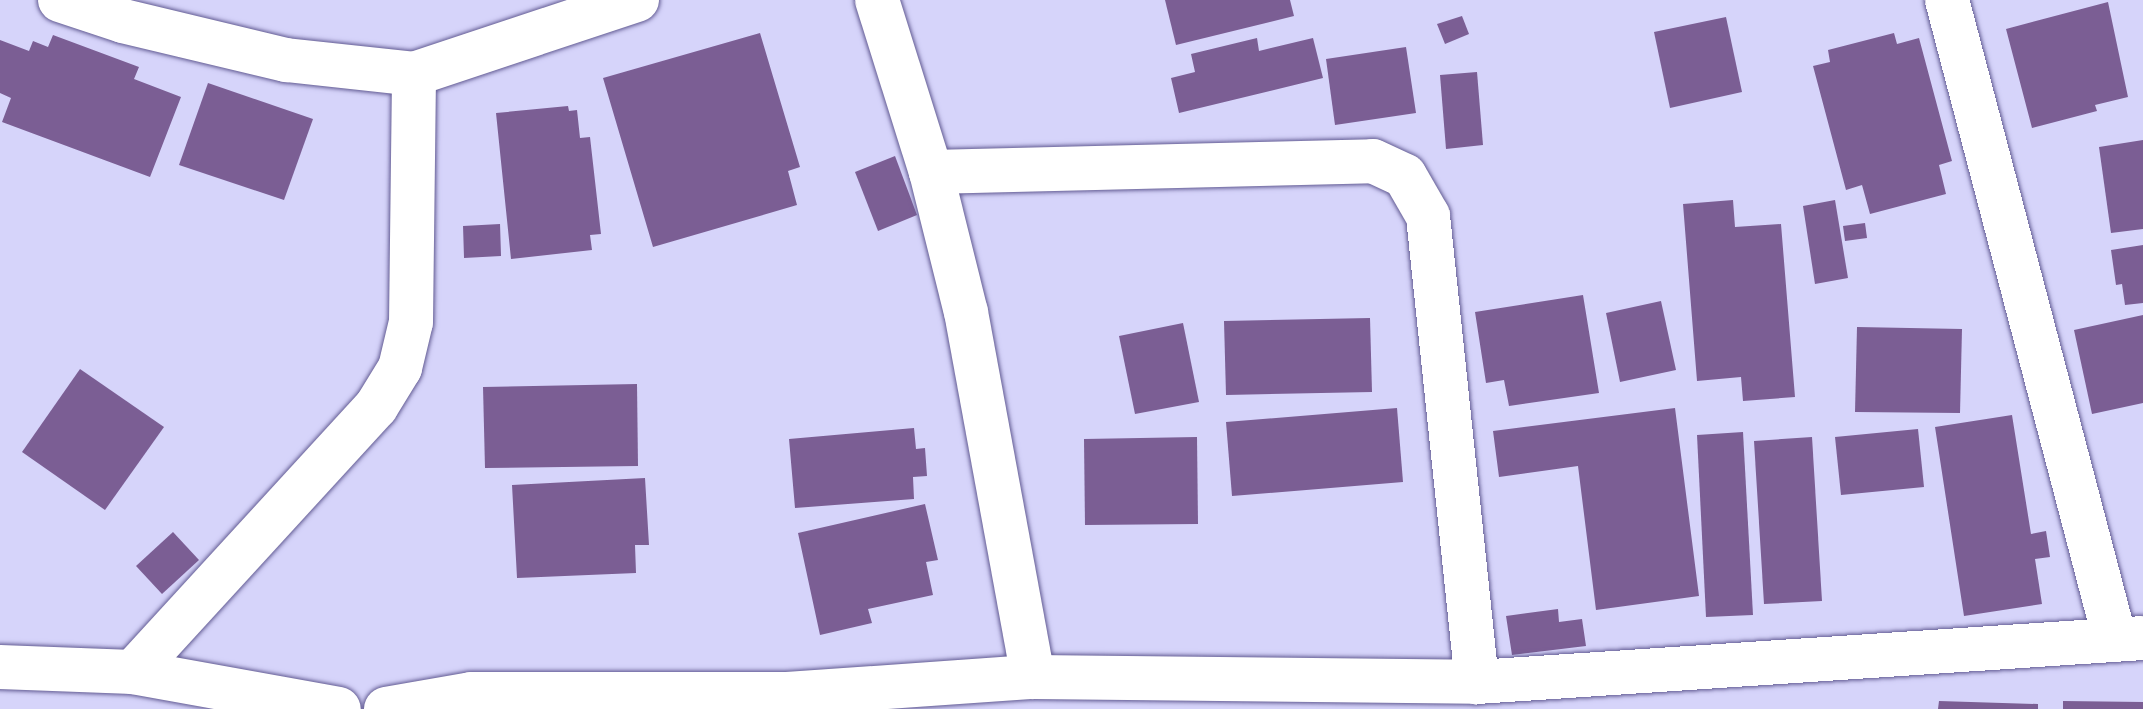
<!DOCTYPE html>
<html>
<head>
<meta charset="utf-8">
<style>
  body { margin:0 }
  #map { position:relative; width:2143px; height:709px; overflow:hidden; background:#d6d4fa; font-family:"Space Grotesk",sans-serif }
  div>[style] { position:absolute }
  .building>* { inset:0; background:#7b5e94 }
  .roads { filter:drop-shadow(0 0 2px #625b93) drop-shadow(0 0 2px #625b93) }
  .minor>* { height:44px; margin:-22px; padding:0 22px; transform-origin:22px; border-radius:22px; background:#fff }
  span { translate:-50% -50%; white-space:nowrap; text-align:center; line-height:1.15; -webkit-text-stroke:8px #e4e2fd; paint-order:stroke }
</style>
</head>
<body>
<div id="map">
  <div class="building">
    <div style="clip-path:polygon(1165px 0,1290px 0,1294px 16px,1176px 45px)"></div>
    <div style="clip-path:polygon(2108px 2px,2128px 97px,2095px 105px,2097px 111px,2032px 128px,2006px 29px)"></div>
    <div style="clip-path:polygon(1462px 16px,1469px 34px,1445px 44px,1437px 24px)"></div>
    <div style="clip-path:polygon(1726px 17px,1742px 92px,1670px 108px,1654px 32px)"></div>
    <div style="clip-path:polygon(760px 33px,800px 167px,788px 171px,797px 205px,653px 247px,603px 78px)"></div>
    <div style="clip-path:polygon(1894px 33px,1897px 44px,1919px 38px,1952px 161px,1939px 165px,1946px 194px,1870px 214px,1862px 185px,1846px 190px,1813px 66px,1830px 62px,1828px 50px)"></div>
    <div style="clip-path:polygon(53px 35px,139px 67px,134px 79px,181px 97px,150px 177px,2px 122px,11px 98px,0 93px,0 40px,29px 51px,33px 41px,48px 47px)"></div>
    <div style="clip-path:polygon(1257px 38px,1259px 51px,1313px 38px,1323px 78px,1179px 113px,1171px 78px,1195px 72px,1191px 54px)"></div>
    <div style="clip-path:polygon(1406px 47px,1416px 113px,1335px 125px,1326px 59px)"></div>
    <div style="clip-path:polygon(1477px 72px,1483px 145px,1446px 149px,1440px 75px)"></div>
    <div style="clip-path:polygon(208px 83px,313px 119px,284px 200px,179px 165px)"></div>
    <div style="clip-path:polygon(568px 106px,569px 111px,577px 110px,580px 138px,590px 137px,601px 234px,590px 235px,592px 250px,511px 259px,496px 113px)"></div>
    <div style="clip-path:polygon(2143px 140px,2143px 229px,2111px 233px,2099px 147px)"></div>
    <div style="clip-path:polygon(895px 156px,917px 215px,878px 231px,855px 172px)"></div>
    <div style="clip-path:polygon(1733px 200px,1735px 227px,1781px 224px,1795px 397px,1743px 401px,1741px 377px,1697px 381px,1683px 204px)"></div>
    <div style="clip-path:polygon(1835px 200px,1848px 278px,1815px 284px,1803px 206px)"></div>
    <div style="clip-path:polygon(1865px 223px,1867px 238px,1845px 241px,1843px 226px)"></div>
    <div style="clip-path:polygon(500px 224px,501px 256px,464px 258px,463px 226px)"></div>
    <div style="clip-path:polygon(2143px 245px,2143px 303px,2125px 305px,2122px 284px,2116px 285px,2111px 250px)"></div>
    <div style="clip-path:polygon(1583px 295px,1599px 393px,1509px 406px,1504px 380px,1486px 383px,1475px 312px)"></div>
    <div style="clip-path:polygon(1661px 301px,1676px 370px,1620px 382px,1606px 313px)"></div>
    <div style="clip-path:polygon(2143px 315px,2143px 403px,2092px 414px,2074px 330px)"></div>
    <div style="clip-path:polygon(1370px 318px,1372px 392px,1226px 395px,1224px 321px)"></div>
    <div style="clip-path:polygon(1183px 323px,1199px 402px,1135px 414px,1119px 336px)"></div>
    <div style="clip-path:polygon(1857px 327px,1962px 329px,1960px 413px,1855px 412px)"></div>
    <div style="clip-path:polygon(80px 369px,164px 427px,105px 510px,22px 452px)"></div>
    <div style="clip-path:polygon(637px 384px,638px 466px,485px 468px,483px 387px)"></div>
    <div style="clip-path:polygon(1397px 408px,1403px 482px,1232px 496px,1226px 422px)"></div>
    <div style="clip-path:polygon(1675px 408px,1699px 596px,1596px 610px,1578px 466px,1499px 477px,1493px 431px)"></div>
    <div style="clip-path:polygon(2012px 415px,2031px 534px,2046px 531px,2050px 557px,2035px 559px,2042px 604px,1964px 616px,1935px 427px)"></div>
    <div style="clip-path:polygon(914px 428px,916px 449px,925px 448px,927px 476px,913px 477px,914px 499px,795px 508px,789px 439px)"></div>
    <div style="clip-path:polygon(1918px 429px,1924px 487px,1841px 495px,1835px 437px)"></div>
    <div style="clip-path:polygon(1743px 432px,1753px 615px,1706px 617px,1697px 435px)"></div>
    <div style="clip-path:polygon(1197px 437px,1198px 524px,1085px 525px,1084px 439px)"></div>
    <div style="clip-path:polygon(1812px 437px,1822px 601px,1764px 604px,1754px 441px)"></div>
    <div style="clip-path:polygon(645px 478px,649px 545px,635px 545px,636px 573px,517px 578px,512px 485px)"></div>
    <div style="clip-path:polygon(925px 504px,938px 560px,926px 562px,933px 595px,868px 609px,872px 623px,820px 635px,798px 533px)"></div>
    <div style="clip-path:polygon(173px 532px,199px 560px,162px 594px,136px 566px)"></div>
    <div style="clip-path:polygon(1558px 609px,1559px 622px,1582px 619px,1586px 646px,1512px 655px,1506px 616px)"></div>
    <div style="clip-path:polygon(1939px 701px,2038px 704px,2038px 709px,1938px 709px)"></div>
    <div style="clip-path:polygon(2063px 701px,2143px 702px,2143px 709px,2063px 709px)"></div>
  </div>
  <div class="roads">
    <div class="minor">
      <div style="left:60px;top:0;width:66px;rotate:18.4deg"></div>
      <div style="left:123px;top:21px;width:168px;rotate:13.5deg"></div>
      <div style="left:286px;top:60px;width:129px;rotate:6.2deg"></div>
      <div style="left:414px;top:74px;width:235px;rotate:-18.4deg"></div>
      <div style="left:877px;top:0;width:180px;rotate:72.6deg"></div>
      <div style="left:931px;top:172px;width:144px;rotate:76deg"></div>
      <div style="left:966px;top:312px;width:371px;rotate:79.6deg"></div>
      <div style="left:1947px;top:0;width:658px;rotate:75.29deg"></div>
      <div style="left:931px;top:172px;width:442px;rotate:-1.4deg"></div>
      <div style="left:1373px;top:161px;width:35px;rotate:25deg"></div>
      <div style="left:1405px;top:176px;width:46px;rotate:60.1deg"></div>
      <div style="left:1428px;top:216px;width:469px;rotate:84deg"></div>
      <div style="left:0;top:667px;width:133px;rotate:2.2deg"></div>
      <div style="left:133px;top:672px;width:209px;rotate:10.2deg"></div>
      <div style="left:133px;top:672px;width:360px;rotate:-47.5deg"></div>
      <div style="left:376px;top:407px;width:46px;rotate:-58.4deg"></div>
      <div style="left:400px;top:368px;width:47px;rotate:-76.6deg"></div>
      <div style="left:411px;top:322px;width:248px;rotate:-89.3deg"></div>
      <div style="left:386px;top:709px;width:86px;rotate:-10deg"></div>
      <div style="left:471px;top:694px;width:316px"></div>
      <div style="left:787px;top:694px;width:247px;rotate:-4deg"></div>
      <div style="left:1033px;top:677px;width:444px;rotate:0.6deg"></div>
      <div style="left:1477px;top:682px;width:667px;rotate:-3.78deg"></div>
    </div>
  </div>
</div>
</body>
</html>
